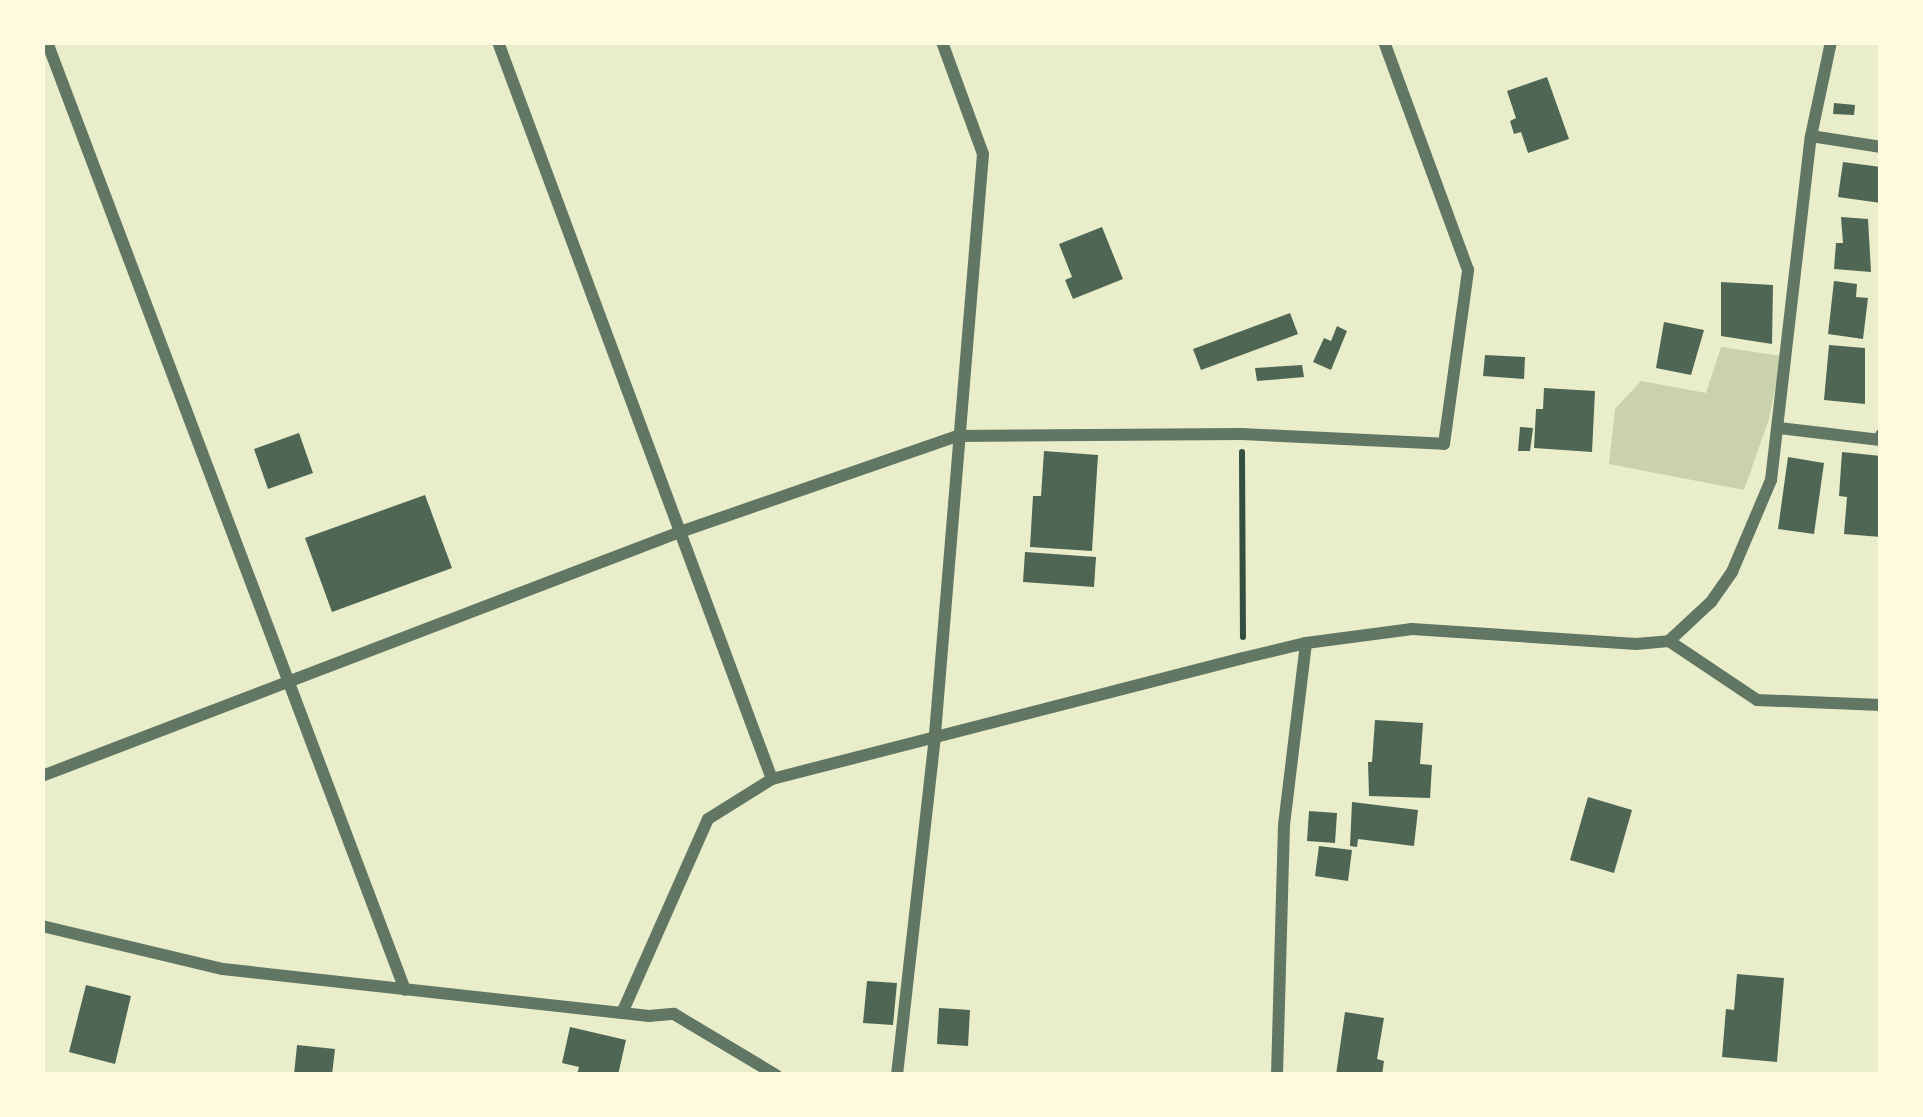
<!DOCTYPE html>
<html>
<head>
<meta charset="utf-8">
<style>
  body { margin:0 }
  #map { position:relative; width:1923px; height:1117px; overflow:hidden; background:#e9edc9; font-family:"PT Sans Narrow",sans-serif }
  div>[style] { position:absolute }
  .green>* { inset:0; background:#cad2ad }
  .building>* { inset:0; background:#4f6655 }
  .path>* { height:6px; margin:-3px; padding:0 3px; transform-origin:3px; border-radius:3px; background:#344e41 }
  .minor>* { height:12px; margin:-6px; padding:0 6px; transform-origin:6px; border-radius:6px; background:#617663 }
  span { translate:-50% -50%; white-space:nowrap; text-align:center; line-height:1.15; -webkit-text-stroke:12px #fefae0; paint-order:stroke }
  .frame { position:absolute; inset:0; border:45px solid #fefae0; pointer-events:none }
</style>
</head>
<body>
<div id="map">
  <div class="green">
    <div style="clip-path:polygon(1721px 347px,1782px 356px,1769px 419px,1744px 490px,1609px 464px,1615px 409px,1641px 381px,1706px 393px)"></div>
  </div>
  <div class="building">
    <div style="clip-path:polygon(1547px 77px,1569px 139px,1528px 153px,1521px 132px,1514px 134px,1510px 121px,1516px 118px,1507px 91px)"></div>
    <div style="clip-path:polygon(1834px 103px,1855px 105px,1854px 115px,1833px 114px)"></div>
    <div style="clip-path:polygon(1843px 162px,1881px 167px,1881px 203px,1838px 197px)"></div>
    <div style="clip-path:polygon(1841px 217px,1868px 219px,1871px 272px,1834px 269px,1836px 243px,1843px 243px)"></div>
    <div style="clip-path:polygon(1102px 227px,1123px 279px,1073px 299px,1065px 280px,1072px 277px,1059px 244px)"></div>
    <div style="clip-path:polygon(1834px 281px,1857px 284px,1856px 297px,1868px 298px,1863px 339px,1828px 334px)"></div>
    <div style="clip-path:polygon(1721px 282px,1773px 285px,1772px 344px,1721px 336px)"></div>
    <div style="clip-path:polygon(1290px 313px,1298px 334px,1201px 370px,1193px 349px)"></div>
    <div style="clip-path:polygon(1664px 322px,1704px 330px,1691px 375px,1656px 368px)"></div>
    <div style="clip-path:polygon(1337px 326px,1347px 331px,1331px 370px,1313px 362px,1324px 338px,1331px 341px)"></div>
    <div style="clip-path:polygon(1829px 345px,1865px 348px,1865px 404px,1824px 400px)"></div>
    <div style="clip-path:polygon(1485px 355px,1525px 357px,1524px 379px,1483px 376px)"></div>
    <div style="clip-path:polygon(1302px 365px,1304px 377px,1257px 381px,1255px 368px)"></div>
    <div style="clip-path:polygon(1544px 388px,1595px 391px,1592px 452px,1534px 448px,1536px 409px,1543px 409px)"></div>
    <div style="clip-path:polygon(1520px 427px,1533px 428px,1530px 451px,1518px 451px)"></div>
    <div style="clip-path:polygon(299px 433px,313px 473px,268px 489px,254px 449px)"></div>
    <div style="clip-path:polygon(1044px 451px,1098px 455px,1092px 551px,1030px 547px,1033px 496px,1041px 496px)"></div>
    <div style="clip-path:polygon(1842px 452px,1881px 456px,1881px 537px,1844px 534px,1847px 497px,1839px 496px)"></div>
    <div style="clip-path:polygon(1788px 457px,1824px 463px,1814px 534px,1778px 529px)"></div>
    <div style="clip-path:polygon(425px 495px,452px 568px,332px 612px,305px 538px)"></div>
    <div style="clip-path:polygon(1025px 552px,1096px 557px,1094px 587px,1023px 582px)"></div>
    <div style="clip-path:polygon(1375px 720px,1423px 723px,1420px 764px,1432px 765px,1430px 798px,1369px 796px,1368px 762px,1372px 762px)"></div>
    <div style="clip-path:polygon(1588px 797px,1632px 810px,1614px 873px,1570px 860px)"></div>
    <div style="clip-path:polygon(1352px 802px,1418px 810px,1414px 846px,1358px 839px,1357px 847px,1350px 846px)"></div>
    <div style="clip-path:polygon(1309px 811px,1337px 813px,1335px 843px,1307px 841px)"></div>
    <div style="clip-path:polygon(1319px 846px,1352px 850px,1348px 881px,1315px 876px)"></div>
    <div style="clip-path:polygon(1737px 974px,1784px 978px,1777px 1062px,1722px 1057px,1726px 1009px,1734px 1010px)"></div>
    <div style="clip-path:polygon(867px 981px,897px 983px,893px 1025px,863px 1023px)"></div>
    <div style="clip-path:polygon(86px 985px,131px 996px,115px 1064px,69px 1052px)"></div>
    <div style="clip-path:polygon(939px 1008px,970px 1010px,968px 1046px,937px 1044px)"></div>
    <div style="clip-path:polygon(1345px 1012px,1384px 1018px,1377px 1059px,1384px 1061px,1382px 1075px,1336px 1075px)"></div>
    <div style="clip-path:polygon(570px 1027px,626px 1040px,618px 1075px,577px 1075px,579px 1067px,562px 1063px)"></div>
    <div style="clip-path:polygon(297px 1045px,335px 1049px,332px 1075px,294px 1075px)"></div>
  </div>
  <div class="path">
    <div style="left:1242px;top:452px;width:185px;rotate:89.7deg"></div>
  </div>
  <div class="minor">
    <div style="left:47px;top:42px;width:1013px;rotate:69.31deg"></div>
    <div style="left:498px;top:42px;width:786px;rotate:69.61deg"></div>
    <div style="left:1811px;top:136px;width:71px;rotate:8.9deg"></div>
    <div style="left:1779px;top:428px;width:102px;rotate:6.8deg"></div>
    <div style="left:1880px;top:440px;width:5px;rotate:-79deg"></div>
    <div style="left:1669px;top:641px;width:57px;rotate:-42.9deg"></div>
    <div style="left:1711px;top:602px;width:37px;rotate:-55deg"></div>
    <div style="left:1732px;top:572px;width:100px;rotate:-67deg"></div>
    <div style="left:1771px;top:480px;width:346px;rotate:-83.4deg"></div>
    <div style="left:1811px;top:136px;width:96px;rotate:-78deg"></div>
    <div style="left:42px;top:776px;width:683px;rotate:-20.93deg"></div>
    <div style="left:680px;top:532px;width:293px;rotate:-19.1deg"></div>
    <div style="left:957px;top:436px;width:285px;rotate:-0.4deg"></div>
    <div style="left:1242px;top:434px;width:202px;rotate:2.8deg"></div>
    <div style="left:1444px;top:444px;width:176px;rotate:-82.1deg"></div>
    <div style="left:1468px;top:270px;width:243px;rotate:-110.2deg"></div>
    <div style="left:42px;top:926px;width:186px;rotate:13.4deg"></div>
    <div style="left:223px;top:969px;width:429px;rotate:6.3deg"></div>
    <div style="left:649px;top:1016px;width:25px;rotate:-5deg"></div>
    <div style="left:674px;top:1014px;width:119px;rotate:30.9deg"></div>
    <div style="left:622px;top:1013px;width:212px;rotate:-66.1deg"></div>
    <div style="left:708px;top:819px;width:75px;rotate:-32deg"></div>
    <div style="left:772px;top:779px;width:486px;rotate:-14.4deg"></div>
    <div style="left:1243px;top:658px;width:65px;rotate:-13.4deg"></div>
    <div style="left:1306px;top:643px;width:107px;rotate:-7.5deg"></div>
    <div style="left:1412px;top:629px;width:225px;rotate:3.8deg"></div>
    <div style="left:1636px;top:644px;width:33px;rotate:-5deg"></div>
    <div style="left:1669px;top:641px;width:106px;rotate:33.8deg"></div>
    <div style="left:1757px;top:700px;width:124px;rotate:2.3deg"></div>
    <div style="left:897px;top:1075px;width:343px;rotate:-83.6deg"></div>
    <div style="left:935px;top:734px;width:582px;rotate:-85.27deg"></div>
    <div style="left:983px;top:154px;width:119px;rotate:-110.1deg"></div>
    <div style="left:1277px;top:1075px;width:250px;rotate:-88.4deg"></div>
    <div style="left:1284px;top:825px;width:183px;rotate:-83.1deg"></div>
  </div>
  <div class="frame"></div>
</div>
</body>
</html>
